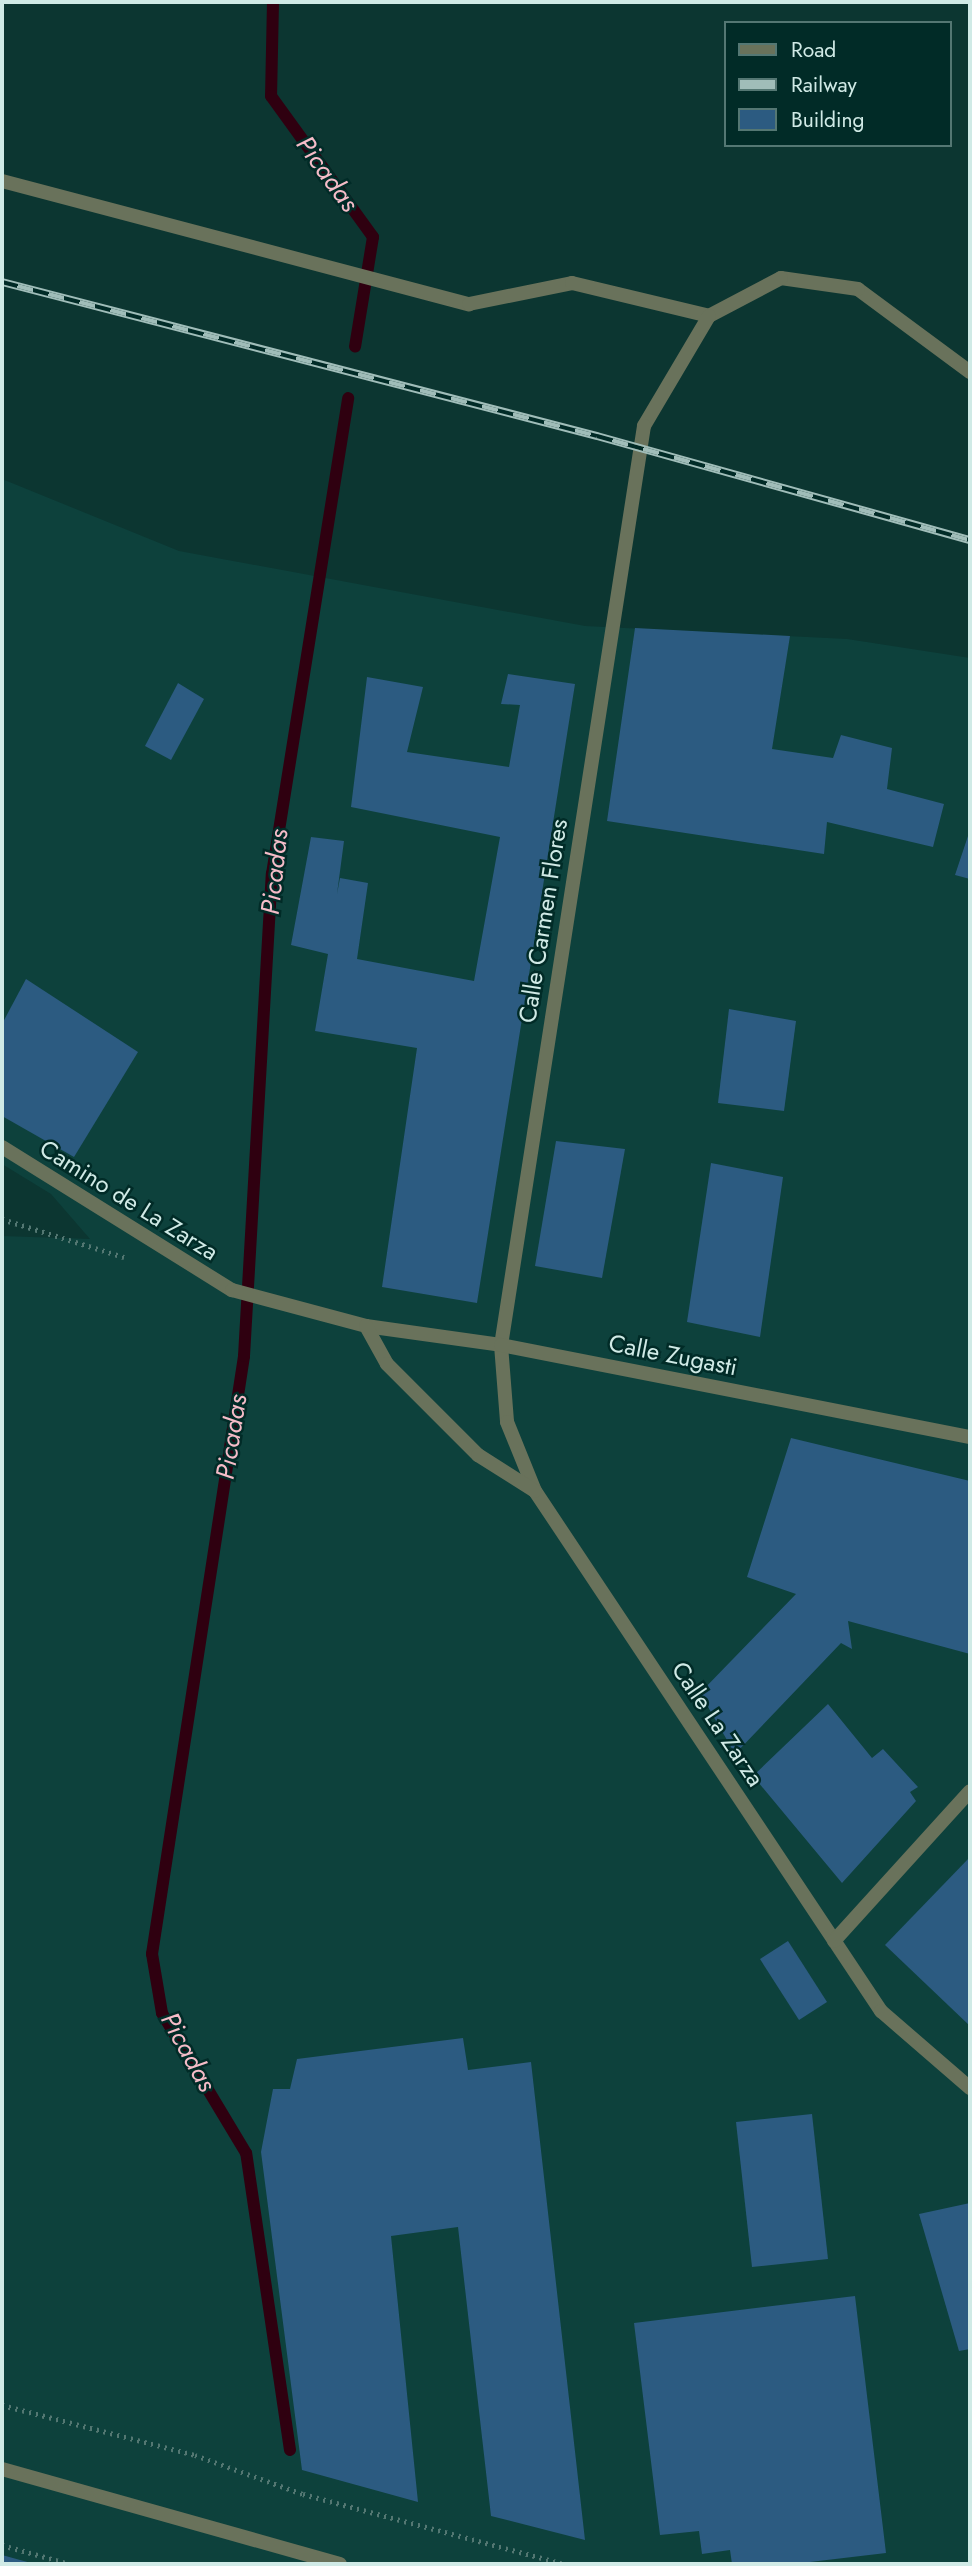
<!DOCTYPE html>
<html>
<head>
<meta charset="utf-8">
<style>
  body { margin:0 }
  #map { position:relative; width:972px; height:2566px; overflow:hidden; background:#0c3631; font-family:Jost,sans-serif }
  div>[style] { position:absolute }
  .built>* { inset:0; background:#0d413c }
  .stream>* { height:12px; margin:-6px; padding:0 6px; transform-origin:6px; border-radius:6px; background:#2f0010 }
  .building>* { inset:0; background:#2c5b81 }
  .path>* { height:4.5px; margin-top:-2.25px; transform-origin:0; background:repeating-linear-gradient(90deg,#537772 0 2px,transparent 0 7px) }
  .lane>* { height:14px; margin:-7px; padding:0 7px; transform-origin:7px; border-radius:7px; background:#69725b }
  .street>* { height:14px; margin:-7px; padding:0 7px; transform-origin:7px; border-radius:7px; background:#69725b }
  .rail>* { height:8px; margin-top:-4px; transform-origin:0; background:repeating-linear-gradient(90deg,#012b27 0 16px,#a0bdb9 0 32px); box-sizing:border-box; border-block:2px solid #a0bdb9 }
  span { translate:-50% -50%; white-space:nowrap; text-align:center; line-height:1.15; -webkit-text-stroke:5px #012b27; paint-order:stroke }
  .street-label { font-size:24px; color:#d0eae6 }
  .water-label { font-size:26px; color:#f5bcc8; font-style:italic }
  .frame { position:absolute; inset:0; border:4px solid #d0eae6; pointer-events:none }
  .legend { position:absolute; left:724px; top:21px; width:228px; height:126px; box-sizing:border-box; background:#012b27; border:2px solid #547773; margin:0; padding:9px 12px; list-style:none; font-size:21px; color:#d0eae6 }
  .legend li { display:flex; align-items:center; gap:14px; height:35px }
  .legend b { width:35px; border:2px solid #547773 }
</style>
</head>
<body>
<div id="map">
  <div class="built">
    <div style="clip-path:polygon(2px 479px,179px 551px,585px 626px,847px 639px,970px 658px,970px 2564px,2px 2564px,2px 1236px,90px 1239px,51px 1194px,2px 1164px)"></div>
  </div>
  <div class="stream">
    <div style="left:273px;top:2px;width:94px;rotate:91.2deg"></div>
    <div style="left:271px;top:96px;width:174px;rotate:54.1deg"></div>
    <div style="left:373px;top:237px;width:111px;rotate:99.3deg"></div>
    <div style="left:290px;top:2450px;width:300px;rotate:-98.4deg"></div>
    <div style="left:246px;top:2153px;width:163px;rotate:-121deg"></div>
    <div style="left:162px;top:2013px;width:60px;rotate:-99.6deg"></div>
    <div style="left:152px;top:1954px;width:605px;rotate:-81.25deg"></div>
    <div style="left:244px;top:1356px;width:483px;rotate:-86.7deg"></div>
    <div style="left:272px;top:874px;width:482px;rotate:-80.9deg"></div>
  </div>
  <div class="building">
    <div style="clip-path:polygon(635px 628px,790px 636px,772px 749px,833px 758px,841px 735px,892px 748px,887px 789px,944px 804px,933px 847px,827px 822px,824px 854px,607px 821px)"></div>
    <div style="clip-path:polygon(508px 674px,575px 684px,477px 1303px,382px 1287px,417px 1048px,315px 1031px,328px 954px,291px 945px,311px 837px,344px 841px,337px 894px,340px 878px,368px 883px,357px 959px,474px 981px,500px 837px,351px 807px,367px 677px,423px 687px,407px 752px,509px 767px,520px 705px,501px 704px)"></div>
    <div style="clip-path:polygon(178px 683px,204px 699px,171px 760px,145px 746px)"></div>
    <div style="clip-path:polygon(970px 830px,970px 879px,955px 875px)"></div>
    <div style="clip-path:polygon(26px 979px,138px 1052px,74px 1157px,2px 1116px,2px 1024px)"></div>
    <div style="clip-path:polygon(729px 1009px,796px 1021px,784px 1111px,718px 1103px)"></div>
    <div style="clip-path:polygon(556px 1141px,625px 1149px,602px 1278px,535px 1266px)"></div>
    <div style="clip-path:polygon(711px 1163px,783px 1177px,760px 1337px,687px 1322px)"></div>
    <div style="clip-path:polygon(791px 1438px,970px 1481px,970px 1654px,848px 1621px,852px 1649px,841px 1643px,735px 1754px,700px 1693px,796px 1594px,747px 1577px)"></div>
    <div style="clip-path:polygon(828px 1704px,872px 1758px,883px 1749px,918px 1787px,910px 1792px,916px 1801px,842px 1883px,753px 1776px)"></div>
    <div style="clip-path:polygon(970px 1857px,970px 2026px,885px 1945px)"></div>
    <div style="clip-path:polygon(788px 1941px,827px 2002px,799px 2020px,760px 1959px)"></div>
    <div style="clip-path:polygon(463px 2038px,468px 2070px,531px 2062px,585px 2540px,491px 2516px,458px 2227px,391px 2236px,418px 2502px,302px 2470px,261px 2152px,273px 2089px,290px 2089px,297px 2059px)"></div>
    <div style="clip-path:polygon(812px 2114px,828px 2259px,752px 2267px,736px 2122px)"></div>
    <div style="clip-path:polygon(970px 2203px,970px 2349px,959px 2351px,919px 2214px)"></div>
    <div style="clip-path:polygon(855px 2296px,886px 2553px,793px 2564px,732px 2564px,730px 2550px,702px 2554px,699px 2531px,660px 2535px,634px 2323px)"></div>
    <div style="clip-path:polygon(2px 2555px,31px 2563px,31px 2564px,2px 2564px)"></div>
  </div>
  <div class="path">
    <div style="left:2px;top:1219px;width:128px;rotate:17.3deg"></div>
    <div style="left:2px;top:2405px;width:199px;rotate:14.5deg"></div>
    <div style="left:195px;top:2455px;width:115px;rotate:19.9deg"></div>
    <div style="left:303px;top:2494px;width:271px;rotate:15deg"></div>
    <div style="left:2px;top:2545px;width:71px;rotate:15.6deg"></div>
  </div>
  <div class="lane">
    <div style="left:2px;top:181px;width:483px;rotate:14.8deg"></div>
    <div style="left:469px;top:304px;width:105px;rotate:-11.5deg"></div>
    <div style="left:572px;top:283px;width:141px;rotate:13.5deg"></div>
  </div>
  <div class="street">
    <div style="left:970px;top:372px;width:139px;rotate:-143.5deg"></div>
    <div style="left:858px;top:289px;width:78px;rotate:-171.9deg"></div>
    <div style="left:781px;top:278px;width:81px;rotate:152.2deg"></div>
    <div style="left:709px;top:316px;width:128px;rotate:120.6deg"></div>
    <div style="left:644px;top:426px;width:930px;rotate:98.84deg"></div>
    <div style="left:501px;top:1345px;width:77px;rotate:85.5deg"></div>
    <div style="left:507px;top:1422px;width:74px;rotate:67.9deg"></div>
    <div style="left:535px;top:1491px;width:625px;rotate:56.36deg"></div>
    <div style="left:881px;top:2011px;width:118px;rotate:40.9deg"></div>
    <div style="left:2px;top:1147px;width:271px;rotate:31.9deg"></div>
    <div style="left:232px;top:1290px;width:139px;rotate:15deg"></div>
    <div style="left:366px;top:1326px;width:136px;rotate:8deg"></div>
    <div style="left:501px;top:1345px;width:478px;rotate:11.1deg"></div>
    <div style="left:366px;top:1326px;width:43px;rotate:61.1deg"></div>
    <div style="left:387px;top:1364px;width:129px;rotate:45deg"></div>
    <div style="left:478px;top:1455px;width:67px;rotate:32.3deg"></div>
    <div style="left:834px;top:1941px;width:202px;rotate:-47.8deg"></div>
    <div style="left:2px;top:2469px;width:351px;rotate:15.7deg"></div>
  </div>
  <div class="rail">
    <div style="left:2px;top:282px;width:615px;rotate:14.51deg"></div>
    <div style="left:597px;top:436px;width:387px;rotate:15.6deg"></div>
  </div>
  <div class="street-label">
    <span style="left:543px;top:921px;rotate:-81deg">Calle Carmen Flores</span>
    <span style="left:129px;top:1200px;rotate:32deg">Camino de La Zarza</span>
    <span style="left:673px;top:1355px;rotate:11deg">Calle Zugasti</span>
    <span style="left:718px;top:1724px;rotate:56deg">Calle La Zarza</span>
  </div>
  <div class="water-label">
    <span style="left:327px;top:174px;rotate:54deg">Picadas</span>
    <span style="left:275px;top:872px;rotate:-84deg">Picadas</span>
    <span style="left:232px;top:1437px;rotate:-81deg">Picadas</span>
    <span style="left:188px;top:2052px;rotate:61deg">Picadas</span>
  </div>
  <div class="frame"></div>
  <ul class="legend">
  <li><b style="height:9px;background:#69725b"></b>Road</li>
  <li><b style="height:9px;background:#a0bdb9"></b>Railway</li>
  <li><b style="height:19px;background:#2c5b81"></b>Building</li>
  </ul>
</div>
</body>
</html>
